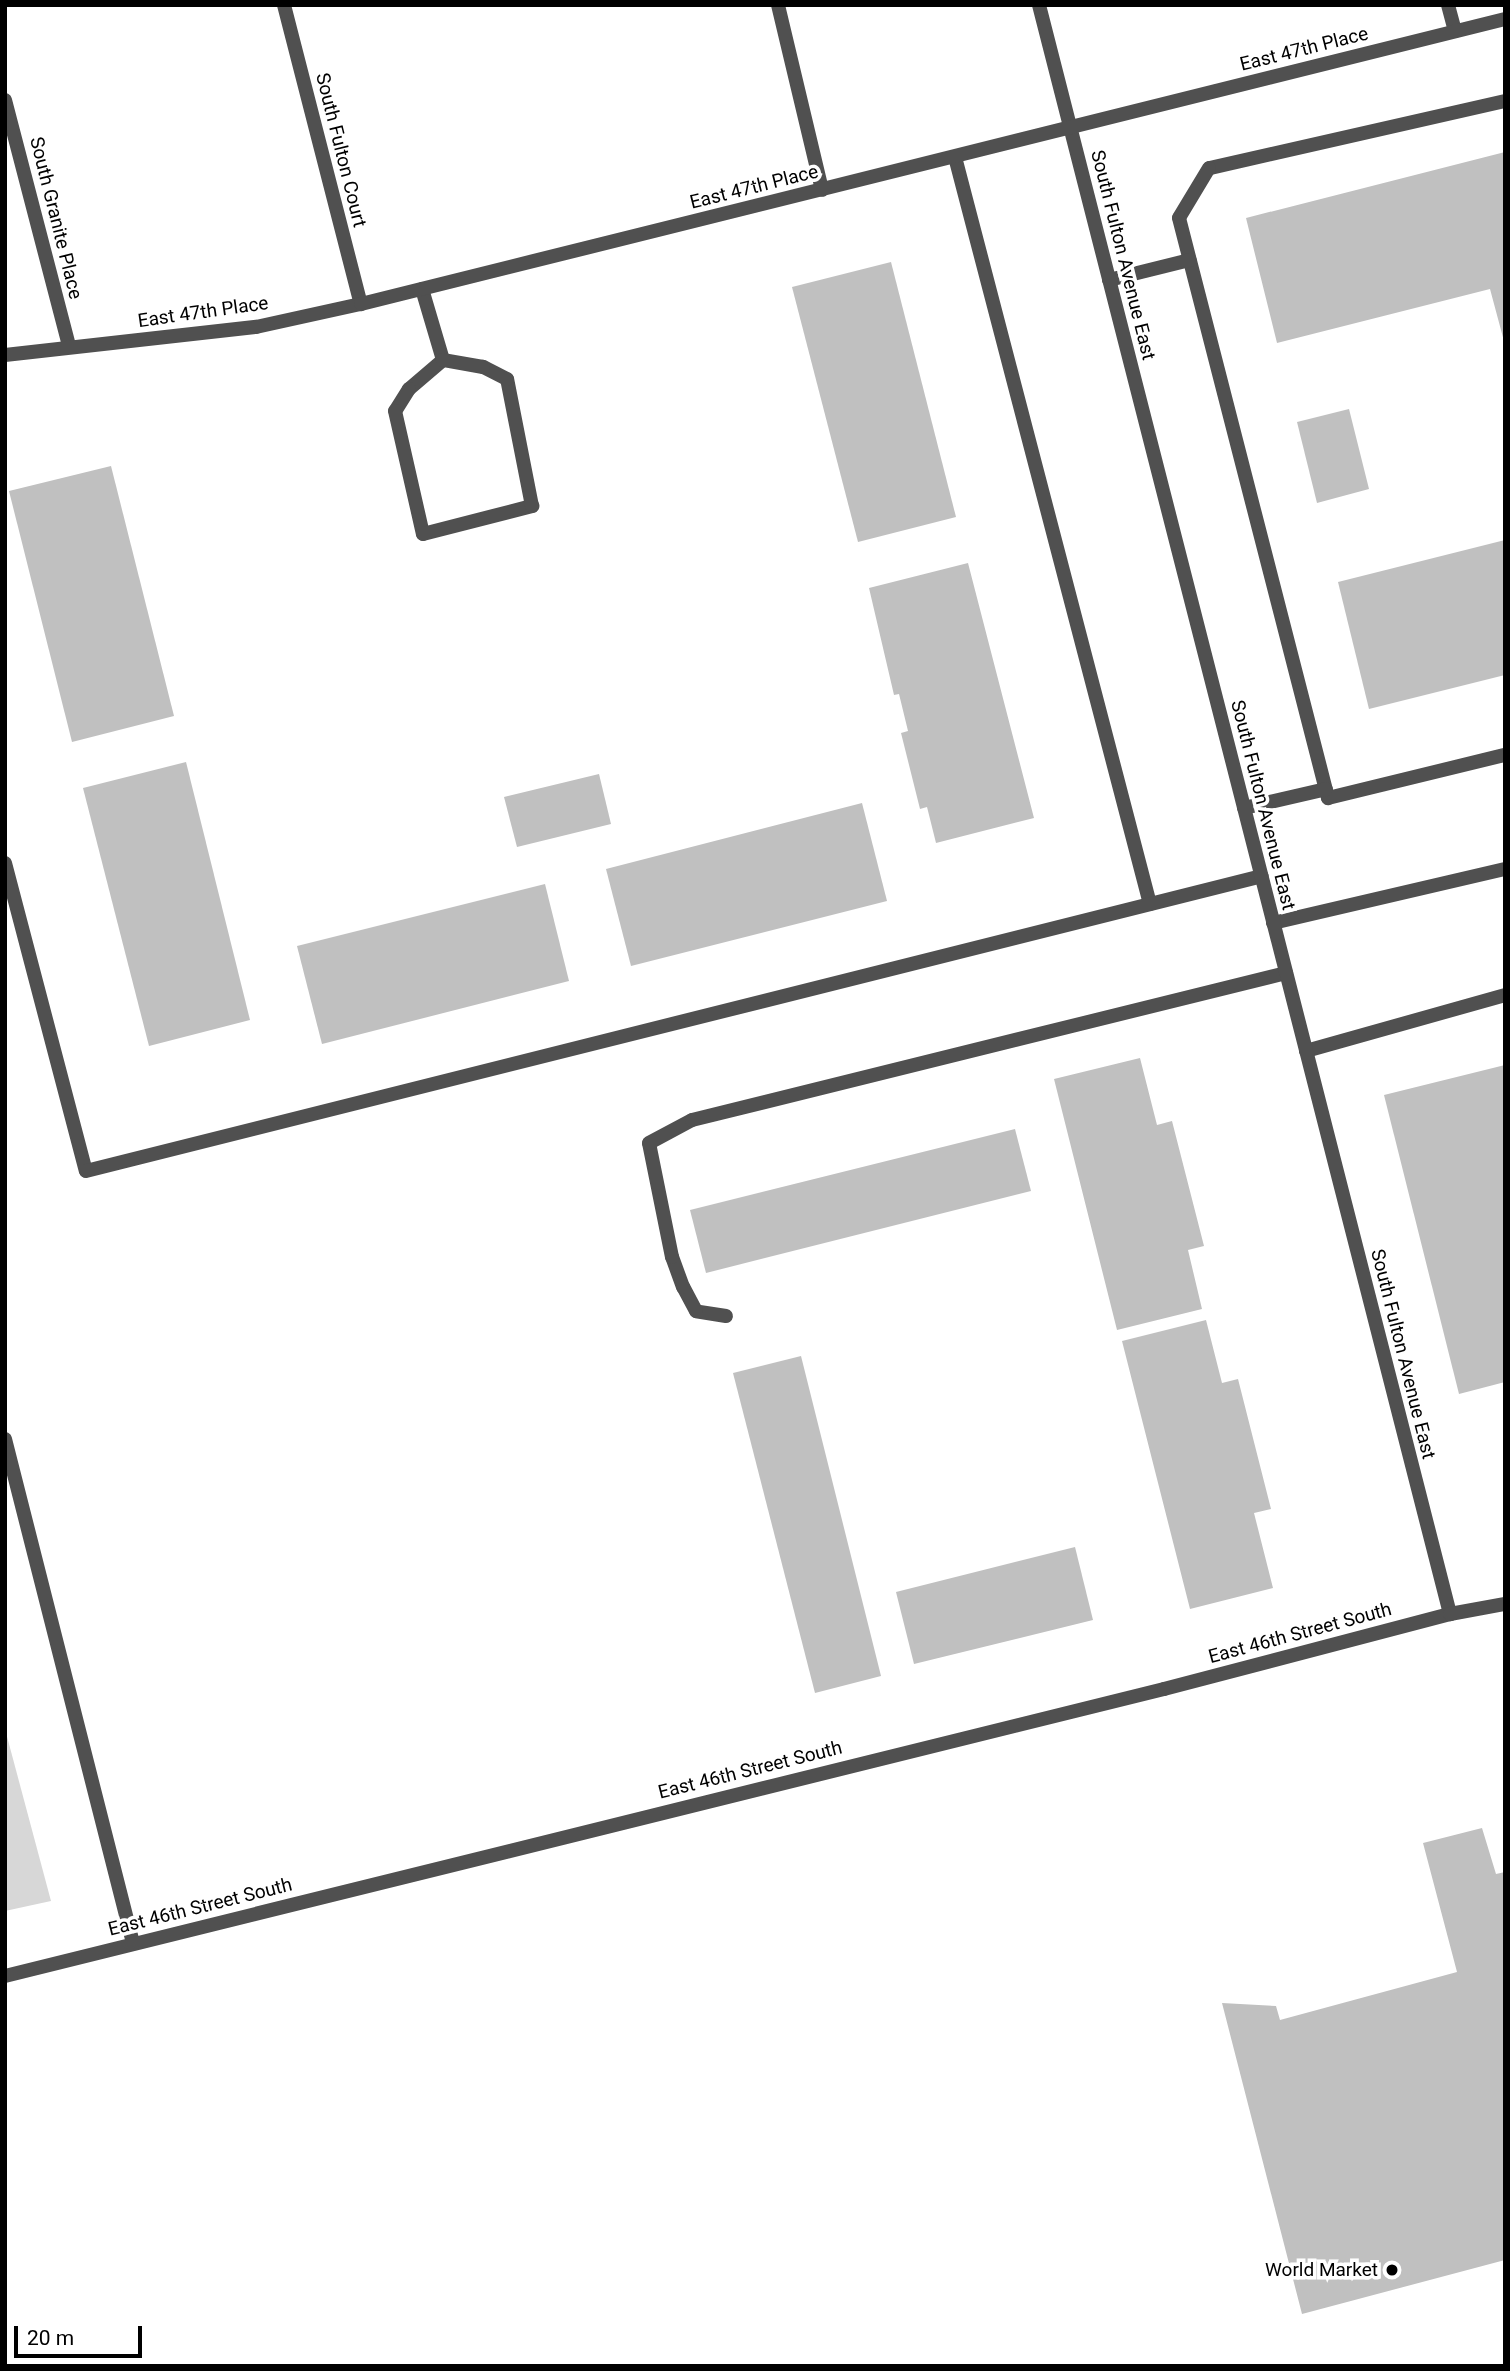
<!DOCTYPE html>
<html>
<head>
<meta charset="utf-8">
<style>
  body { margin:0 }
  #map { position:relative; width:1510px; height:2371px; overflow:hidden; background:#fff; font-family:Roboto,sans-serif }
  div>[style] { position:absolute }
  .green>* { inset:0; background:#d7d7d7 }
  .building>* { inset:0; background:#c0c0c0 }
  .lane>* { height:14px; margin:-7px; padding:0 7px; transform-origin:7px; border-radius:7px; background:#505050 }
  .street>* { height:14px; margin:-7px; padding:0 7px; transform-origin:7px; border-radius:7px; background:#505050 }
  .dots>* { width:19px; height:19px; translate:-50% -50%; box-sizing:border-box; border:4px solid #fff; border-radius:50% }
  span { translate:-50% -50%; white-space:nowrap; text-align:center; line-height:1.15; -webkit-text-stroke:7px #fff; paint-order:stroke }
  .street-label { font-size:19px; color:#000 }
  .poi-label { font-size:19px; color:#000 }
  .right { translate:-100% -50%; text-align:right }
  .frame { position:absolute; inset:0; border:7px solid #000; pointer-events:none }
  .scale { position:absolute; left:14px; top:2326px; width:128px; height:32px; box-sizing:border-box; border:4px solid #000; border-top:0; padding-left:9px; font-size:21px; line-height:24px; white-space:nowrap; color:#000; -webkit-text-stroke:5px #fff; paint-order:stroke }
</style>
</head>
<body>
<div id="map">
  <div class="green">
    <div style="clip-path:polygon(5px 1729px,51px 1901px,5px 1911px)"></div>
  </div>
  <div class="building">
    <div style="clip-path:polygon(1505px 152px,1505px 345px,1490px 289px,1277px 343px,1246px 218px)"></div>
    <div style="clip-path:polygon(891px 262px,956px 517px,858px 542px,792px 287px)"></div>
    <div style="clip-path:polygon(1349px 409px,1369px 489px,1317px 503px,1297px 422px)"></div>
    <div style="clip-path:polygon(111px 466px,174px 716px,72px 742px,9px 491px)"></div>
    <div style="clip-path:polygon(1505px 540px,1505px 675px,1369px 709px,1338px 582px)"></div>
    <div style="clip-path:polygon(968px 563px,1034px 818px,936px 843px,927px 807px,920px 809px,901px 733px,908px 731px,899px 694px,894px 695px,869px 588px)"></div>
    <div style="clip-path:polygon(186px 762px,250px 1020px,149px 1046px,83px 788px)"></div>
    <div style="clip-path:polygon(599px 774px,611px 824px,517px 847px,504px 797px)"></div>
    <div style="clip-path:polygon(862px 803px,887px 901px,631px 966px,606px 869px)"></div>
    <div style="clip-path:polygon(545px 884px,569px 981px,322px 1044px,297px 946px)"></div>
    <div style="clip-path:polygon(1140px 1058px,1157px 1125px,1172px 1121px,1204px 1246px,1188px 1250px,1202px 1309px,1117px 1330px,1054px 1079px)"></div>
    <div style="clip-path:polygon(1505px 1065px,1505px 1382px,1459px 1394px,1384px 1095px)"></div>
    <div style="clip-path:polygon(1015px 1129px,1031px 1191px,706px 1273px,690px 1210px)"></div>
    <div style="clip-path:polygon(1206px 1320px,1222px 1383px,1238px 1379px,1271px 1509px,1254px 1513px,1273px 1588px,1190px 1609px,1122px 1341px)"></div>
    <div style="clip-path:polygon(801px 1356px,881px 1676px,815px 1693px,733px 1373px)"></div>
    <div style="clip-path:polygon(1075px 1547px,1093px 1620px,914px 1664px,896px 1592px)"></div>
    <div style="clip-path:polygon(1482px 1828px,1496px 1874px,1505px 1872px,1505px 2260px,1302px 2314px,1222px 2003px,1276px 2006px,1280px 2020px,1457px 1972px,1423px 1843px)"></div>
  </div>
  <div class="lane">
    <div style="left:1448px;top:5px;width:27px;rotate:75deg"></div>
    <div style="left:1505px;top:101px;width:303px;rotate:167.2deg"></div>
    <div style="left:1209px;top:168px;width:58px;rotate:121deg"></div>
    <div style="left:1179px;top:218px;width:599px;rotate:75.59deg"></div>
    <div style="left:1328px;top:798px;width:182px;rotate:-13.7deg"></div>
    <div style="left:955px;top:157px;width:772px;rotate:75.37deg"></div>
    <div style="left:1109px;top:280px;width:83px;rotate:-13.9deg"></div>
    <div style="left:422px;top:289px;width:74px;rotate:73.5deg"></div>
    <div style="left:443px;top:360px;width:45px;rotate:139.5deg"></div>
    <div style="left:409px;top:389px;width:26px;rotate:122deg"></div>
    <div style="left:395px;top:411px;width:126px;rotate:77.2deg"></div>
    <div style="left:423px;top:534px;width:113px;rotate:-14.4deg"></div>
    <div style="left:532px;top:506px;width:129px;rotate:-101.1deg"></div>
    <div style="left:507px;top:379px;width:27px;rotate:-153deg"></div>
    <div style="left:483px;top:367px;width:41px;rotate:-170.1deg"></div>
    <div style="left:1244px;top:808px;width:84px;rotate:-13deg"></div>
    <div style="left:5px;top:863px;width:318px;rotate:75.3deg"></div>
    <div style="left:86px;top:1171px;width:1212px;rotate:-14.08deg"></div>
    <div style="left:1273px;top:923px;width:238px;rotate:-13.1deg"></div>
    <div style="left:1306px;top:1051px;width:207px;rotate:-15.7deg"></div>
    <div style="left:726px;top:1316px;width:30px;rotate:-171deg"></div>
    <div style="left:696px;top:1311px;width:27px;rotate:-118deg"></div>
    <div style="left:683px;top:1287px;width:32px;rotate:-110deg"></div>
    <div style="left:672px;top:1257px;width:116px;rotate:-101.4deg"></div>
    <div style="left:649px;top:1143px;width:49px;rotate:-28.1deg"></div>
    <div style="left:692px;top:1120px;width:612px;rotate:-13.9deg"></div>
    <div style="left:5px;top:1439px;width:520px;rotate:75.75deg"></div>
  </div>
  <div class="street">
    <div style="left:284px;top:5px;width:309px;rotate:75.6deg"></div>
    <div style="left:778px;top:5px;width:190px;rotate:76.6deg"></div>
    <div style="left:1039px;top:5px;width:1661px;rotate:75.67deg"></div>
    <div style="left:5px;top:100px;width:254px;rotate:75.4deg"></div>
    <div style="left:5px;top:355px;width:253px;rotate:-6.4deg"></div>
    <div style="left:256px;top:327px;width:107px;rotate:-12.4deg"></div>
    <div style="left:361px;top:304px;width:1179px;rotate:-13.99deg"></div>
    <div style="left:5px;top:1976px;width:1194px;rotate:-13.91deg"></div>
    <div style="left:1164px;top:1689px;width:296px;rotate:-14.7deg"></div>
    <div style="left:1450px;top:1614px;width:56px;rotate:-10.3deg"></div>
  </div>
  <div class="dots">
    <div style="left:1392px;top:2270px;background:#000"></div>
  </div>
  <div class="street-label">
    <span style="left:1304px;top:49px;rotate:-14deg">East 47th Place</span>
    <span style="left:341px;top:150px;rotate:76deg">South Fulton Court</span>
    <span style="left:754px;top:187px;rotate:-14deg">East 47th Place</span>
    <span style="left:56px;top:218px;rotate:76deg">South Granite Place</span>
    <span style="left:1123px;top:255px;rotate:76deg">South Fulton Avenue East</span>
    <span style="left:203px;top:312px;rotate:-8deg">East 47th Place</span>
    <span style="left:1263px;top:805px;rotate:76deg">South Fulton Avenue East</span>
    <span style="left:1403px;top:1354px;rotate:76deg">South Fulton Avenue East</span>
    <span style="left:1300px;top:1633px;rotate:-15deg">East 46th Street South</span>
    <span style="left:750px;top:1770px;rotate:-14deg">East 46th Street South</span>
    <span style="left:200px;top:1907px;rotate:-14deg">East 46th Street South</span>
  </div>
  <div class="poi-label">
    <span class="right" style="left:1378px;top:2270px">World Market</span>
  </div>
  <div class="frame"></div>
  <div class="scale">20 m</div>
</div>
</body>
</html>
